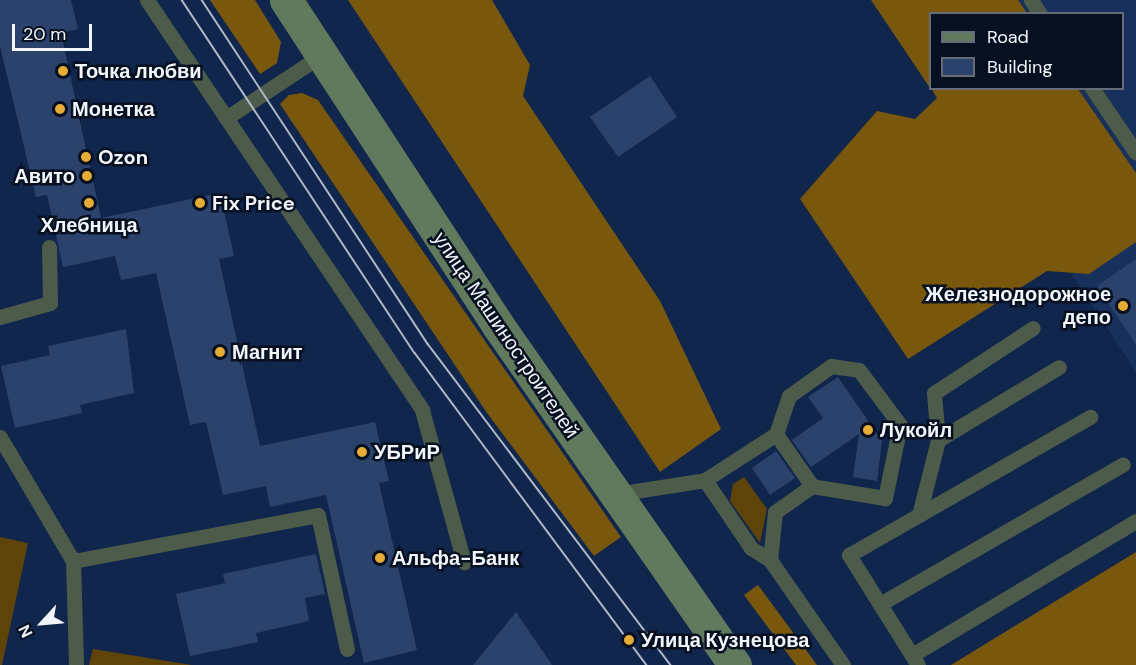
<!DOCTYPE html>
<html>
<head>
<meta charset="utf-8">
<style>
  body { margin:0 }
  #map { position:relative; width:1136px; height:665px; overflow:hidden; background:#10264d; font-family:"DM Sans",sans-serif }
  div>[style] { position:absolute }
  .built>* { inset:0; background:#17305c }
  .green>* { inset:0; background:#5e4409 }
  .forest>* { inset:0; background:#79570c }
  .building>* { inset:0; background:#2b436c }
  .lane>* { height:15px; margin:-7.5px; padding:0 7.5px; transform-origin:7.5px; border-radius:7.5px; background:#4d5c4a }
  .secondary>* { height:33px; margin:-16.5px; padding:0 16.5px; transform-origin:16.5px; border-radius:16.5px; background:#61795c }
  .tram>* { height:1.5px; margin:-0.75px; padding:0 0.75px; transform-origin:0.75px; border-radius:0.75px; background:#aeb7c6 }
  .dots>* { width:16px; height:16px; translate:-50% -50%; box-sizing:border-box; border:3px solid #071021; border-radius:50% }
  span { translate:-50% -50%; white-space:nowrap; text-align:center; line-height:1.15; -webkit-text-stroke:5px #071021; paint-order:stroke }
  .poi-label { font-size:20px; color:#f2f5fa; font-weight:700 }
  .left { translate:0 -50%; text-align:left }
  .right { translate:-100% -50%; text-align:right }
  .street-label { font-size:20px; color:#f2f5fa }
  .legend { position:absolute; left:929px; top:12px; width:195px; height:78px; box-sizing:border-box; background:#071021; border:2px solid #656c78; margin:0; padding:8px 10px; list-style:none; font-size:18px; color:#f2f5fa }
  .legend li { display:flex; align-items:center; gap:12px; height:30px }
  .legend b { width:30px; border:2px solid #656c78 }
  .north { position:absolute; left:12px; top:593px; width:60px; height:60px; -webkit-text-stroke:4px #071021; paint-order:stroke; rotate:244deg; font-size:16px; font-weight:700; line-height:24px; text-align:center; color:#f2f5fa }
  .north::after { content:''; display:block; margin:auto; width:21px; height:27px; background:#f2f5fa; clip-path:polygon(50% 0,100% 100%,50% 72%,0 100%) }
  .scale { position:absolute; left:12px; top:24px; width:80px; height:27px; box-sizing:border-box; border:3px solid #f2f5fa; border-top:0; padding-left:8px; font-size:18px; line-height:21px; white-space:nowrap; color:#f2f5fa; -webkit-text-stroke:4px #071021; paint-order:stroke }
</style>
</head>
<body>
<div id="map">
  <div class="built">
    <div style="clip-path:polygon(891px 0,1136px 0,1136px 372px,949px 89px,1122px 88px,1122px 14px,930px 14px)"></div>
  </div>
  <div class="green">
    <div style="clip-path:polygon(744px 477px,767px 509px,760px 543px,730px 501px,733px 484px)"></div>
    <div style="clip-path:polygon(0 537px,28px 543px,2px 665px,0 665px)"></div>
    <div style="clip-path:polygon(93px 649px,192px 665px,89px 665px)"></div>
  </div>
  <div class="forest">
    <div style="clip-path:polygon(210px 0,255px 0,281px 42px,277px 63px,260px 74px)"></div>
    <div style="clip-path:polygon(348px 0,492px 0,530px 65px,523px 96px,660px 301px,721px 429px,660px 472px)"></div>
    <div style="clip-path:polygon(871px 0,1018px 0,1027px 13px,930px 14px,930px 88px)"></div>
    <div style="clip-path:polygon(931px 88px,1078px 89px,1136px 173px,1136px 242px,1089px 274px,1047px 271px,908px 359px,800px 199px,877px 111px,915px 119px,937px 98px)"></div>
    <div style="clip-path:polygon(302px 93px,318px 100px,621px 537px,594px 556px,487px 413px,280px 104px,289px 95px)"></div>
    <div style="clip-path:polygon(1136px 552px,1136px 665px,951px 665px)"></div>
    <div style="clip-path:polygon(758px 585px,817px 665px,796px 665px,744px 595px)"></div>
  </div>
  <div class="building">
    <div style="clip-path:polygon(0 0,71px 0,78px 29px,61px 33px,101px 218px,220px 193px,234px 256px,219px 259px,260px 446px,375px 422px,389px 481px,379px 483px,417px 650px,364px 663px,326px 495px,270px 507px,266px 486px,223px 495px,206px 422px,190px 425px,156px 273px,121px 280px,115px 256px,63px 267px,47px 195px,36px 197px,0 46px)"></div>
    <div style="clip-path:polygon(650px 76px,677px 117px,618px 157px,590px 117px)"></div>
    <div style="clip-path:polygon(1136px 259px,1136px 345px,1097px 286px)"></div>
    <div style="clip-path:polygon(126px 329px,134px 393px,80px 405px,82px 413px,15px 428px,1px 366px,50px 355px,48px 346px)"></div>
    <div style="clip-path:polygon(838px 377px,882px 441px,877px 481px,853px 477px,859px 434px,811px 467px,792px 440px,823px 418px,808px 397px)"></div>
    <div style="clip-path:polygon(776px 451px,795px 478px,770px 495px,752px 468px)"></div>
    <div style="clip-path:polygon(316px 554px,325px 594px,305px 598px,309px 621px,256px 633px,258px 642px,190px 656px,176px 594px,225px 583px,223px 574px)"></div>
    <div style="clip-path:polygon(516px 612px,552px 665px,473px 665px)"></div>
  </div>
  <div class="lane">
    <div style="left:147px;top:0;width:494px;rotate:56.1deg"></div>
    <div style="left:422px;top:410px;width:158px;rotate:74.6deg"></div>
    <div style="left:1031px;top:0;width:17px;rotate:57deg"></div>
    <div style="left:1092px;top:88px;width:78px;rotate:55.9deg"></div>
    <div style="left:226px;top:118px;width:111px;rotate:-33.3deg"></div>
    <div style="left:0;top:317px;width:52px;rotate:-15.6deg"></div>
    <div style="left:50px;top:303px;width:56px;rotate:-91deg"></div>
    <div style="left:776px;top:434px;width:40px;rotate:-71.1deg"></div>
    <div style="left:789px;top:396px;width:52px;rotate:-35.5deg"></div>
    <div style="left:831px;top:366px;width:28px;rotate:8deg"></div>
    <div style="left:859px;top:370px;width:69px;rotate:53.3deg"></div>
    <div style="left:900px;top:425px;width:75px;rotate:101.6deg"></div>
    <div style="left:885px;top:498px;width:74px;rotate:-170.7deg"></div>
    <div style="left:0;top:437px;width:144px;rotate:59.5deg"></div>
    <div style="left:73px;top:561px;width:104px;rotate:88.3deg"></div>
    <div style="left:938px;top:440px;width:47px;rotate:-94.9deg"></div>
    <div style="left:934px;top:393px;width:118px;rotate:-33.3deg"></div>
    <div style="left:705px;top:480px;width:82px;rotate:55.9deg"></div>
    <div style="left:751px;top:548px;width:22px;rotate:32deg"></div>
    <div style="left:616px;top:494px;width:90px;rotate:-8.9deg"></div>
    <div style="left:705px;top:480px;width:85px;rotate:-32.9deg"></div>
    <div style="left:776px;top:434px;width:63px;rotate:55.3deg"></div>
    <div style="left:812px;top:486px;width:45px;rotate:144.9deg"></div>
    <div style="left:775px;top:512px;width:48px;rotate:95.9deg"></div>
    <div style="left:770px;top:560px;width:128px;rotate:55.2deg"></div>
    <div style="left:919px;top:515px;width:77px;rotate:-75.8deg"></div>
    <div style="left:938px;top:440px;width:141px;rotate:-31.1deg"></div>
    <div style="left:73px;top:561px;width:249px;rotate:-10.6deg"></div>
    <div style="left:318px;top:515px;width:137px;rotate:77.8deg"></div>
    <div style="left:880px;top:604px;width:280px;rotate:-29.9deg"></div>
    <div style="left:912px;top:655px;width:261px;rotate:-30.9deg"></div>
    <div style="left:918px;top:665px;width:130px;rotate:-122.1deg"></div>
    <div style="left:849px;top:555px;width:278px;rotate:-29.8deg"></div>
  </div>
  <div class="secondary">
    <div style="left:286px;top:0;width:387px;rotate:56.9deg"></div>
    <div style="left:497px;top:324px;width:416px;rotate:55.1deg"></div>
  </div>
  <div class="tram">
    <div style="left:182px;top:0;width:423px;rotate:56.6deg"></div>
    <div style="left:415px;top:353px;width:389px;rotate:53.4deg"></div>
    <div style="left:202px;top:0;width:412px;rotate:56.7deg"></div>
    <div style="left:428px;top:344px;width:403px;rotate:52.9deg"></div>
  </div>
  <div class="dots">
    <div style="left:63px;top:71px;background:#e6ac36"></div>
    <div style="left:60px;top:109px;background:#e6ac36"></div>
    <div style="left:86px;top:157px;background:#e6ac36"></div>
    <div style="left:87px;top:176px;background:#e6ac36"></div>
    <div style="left:89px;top:203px;background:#e6ac36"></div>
    <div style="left:200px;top:203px;background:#e6ac36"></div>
    <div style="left:1123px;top:306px;background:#e6ac36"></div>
    <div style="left:220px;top:352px;background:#e6ac36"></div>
    <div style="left:868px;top:430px;background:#e6ac36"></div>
    <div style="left:362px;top:452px;background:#e6ac36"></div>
    <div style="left:380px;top:558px;background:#e6ac36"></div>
    <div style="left:629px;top:640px;background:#e6ac36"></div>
  </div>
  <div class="poi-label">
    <span class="left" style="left:75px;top:71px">Точка любви</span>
    <span class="left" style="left:72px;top:109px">Монетка</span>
    <span class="left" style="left:98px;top:157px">Ozon</span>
    <span class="right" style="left:75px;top:176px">Авито</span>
    <span class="left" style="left:212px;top:203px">Fix Price</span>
    <span style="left:89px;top:225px">Хлебница</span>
    <span class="right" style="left:1111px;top:306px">Железнодорожное<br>депо</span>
    <span class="left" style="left:232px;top:352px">Магнит</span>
    <span class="left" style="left:880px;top:430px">Лукойл</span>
    <span class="left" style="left:374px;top:452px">УБРиР</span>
    <span class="left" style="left:392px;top:558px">Альфа-Банк</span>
    <span class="left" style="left:641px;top:640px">Улица Кузнецова</span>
  </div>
  <div class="street-label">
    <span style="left:506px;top:335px;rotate:56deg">улица Машиностроителей</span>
  </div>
  <ul class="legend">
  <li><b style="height:8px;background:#61795c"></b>Road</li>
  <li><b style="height:16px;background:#2b436c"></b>Building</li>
  </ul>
  <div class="north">N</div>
  <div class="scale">20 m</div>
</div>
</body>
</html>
